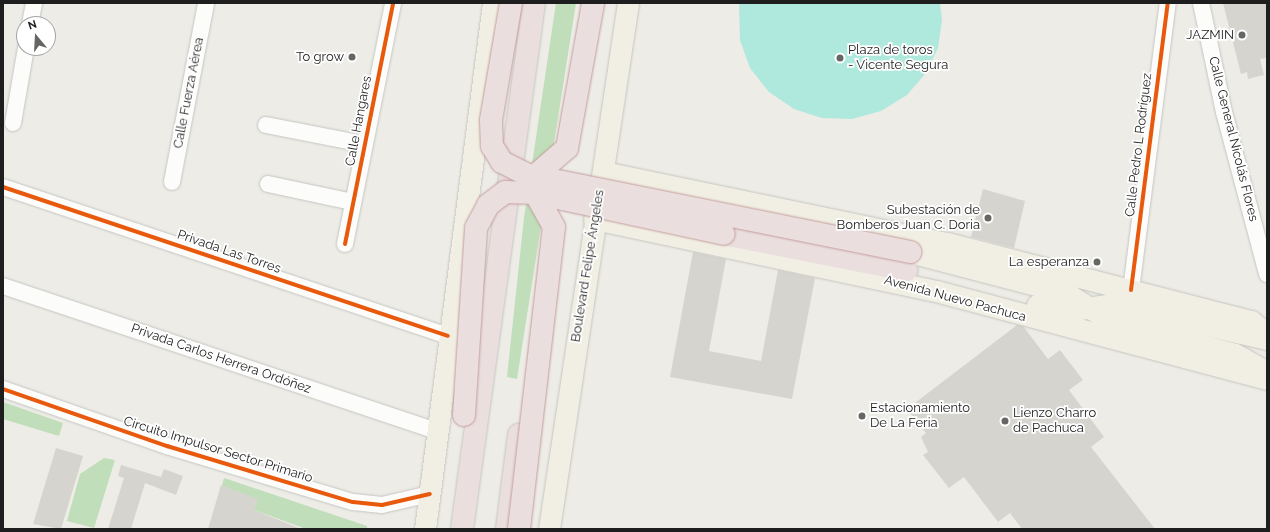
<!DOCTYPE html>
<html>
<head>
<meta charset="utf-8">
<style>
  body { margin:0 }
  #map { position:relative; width:1270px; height:532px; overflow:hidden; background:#edece6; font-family:Raleway,sans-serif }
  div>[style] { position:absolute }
  .forest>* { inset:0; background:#bfdeb9 }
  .pitch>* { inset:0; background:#afe8dc }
  .building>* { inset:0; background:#d6d4cf }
  .roads { filter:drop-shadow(0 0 1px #c5c5c2) drop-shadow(0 0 1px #c5c5c2) }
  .minor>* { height:16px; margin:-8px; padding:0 8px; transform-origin:8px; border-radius:8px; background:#fcfcfb }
  .major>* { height:21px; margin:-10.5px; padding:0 10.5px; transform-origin:10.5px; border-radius:10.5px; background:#f1efe3 }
  .highway>* { height:22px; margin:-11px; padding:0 11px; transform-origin:11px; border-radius:11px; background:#eadede }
  .bridges { filter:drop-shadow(0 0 1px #c49c9e) drop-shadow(0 0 1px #c49c9e) }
  .highway-bridge>* { height:22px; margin:-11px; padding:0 11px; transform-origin:11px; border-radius:11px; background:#eadede }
  .cycleway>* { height:4px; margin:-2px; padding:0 2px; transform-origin:2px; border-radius:2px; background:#e8590c }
  .dots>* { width:11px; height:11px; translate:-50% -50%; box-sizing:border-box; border:2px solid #fff; border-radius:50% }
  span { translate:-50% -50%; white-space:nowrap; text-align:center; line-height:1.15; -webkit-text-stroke:3.5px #fff; paint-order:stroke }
  .poi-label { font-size:13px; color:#1e1e1e }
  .right { translate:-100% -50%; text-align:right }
  .left { translate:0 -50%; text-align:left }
  .street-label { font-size:13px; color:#1e1e1e }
  .frame { position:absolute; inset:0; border:4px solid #1e1e1e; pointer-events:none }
  .north { position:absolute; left:16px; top:16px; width:40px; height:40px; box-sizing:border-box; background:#fff; border:1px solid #a5a5a5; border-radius:50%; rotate:342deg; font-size:11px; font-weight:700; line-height:16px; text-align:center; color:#1e1e1e }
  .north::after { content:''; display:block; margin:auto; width:14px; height:18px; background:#666664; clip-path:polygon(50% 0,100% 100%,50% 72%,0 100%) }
</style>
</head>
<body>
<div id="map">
  <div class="forest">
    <div style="clip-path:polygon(556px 3px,576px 3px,517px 379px,507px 377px,524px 218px)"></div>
    <div style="clip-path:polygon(3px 402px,63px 423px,59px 436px,3px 419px)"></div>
    <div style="clip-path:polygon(104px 458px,115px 460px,94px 528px,67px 521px,80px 474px)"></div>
    <div style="clip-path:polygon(224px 478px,367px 526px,367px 529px,306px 529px,254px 510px,222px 486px)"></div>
  </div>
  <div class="pitch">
    <div style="clip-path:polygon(739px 3px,940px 3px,942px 20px,938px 48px,925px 74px,907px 95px,881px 111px,852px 119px,822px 118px,794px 109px,769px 92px,750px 68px,740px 40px)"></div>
  </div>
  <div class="building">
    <div style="clip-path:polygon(1223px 3px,1267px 3px,1267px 58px,1260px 59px,1264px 75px,1248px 79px,1247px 72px,1241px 74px)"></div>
    <div style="clip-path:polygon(983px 189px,1025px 201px,1014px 248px,971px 237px)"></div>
    <div style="clip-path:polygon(693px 252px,726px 259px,709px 351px,761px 361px,778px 270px,815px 278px,792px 399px,670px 377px)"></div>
    <div style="clip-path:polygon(1017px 325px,1023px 326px,1048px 359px,1060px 350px,1083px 380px,1069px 390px,1104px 437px,1091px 447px,1155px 529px,1022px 529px,1010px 513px,998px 522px,964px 477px,949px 488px,923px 455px,928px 452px,921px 437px,926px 433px,907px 409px)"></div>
    <div style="clip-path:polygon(56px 448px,83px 456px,61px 529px,33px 524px)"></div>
    <div style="clip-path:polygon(121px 465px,161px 477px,164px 469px,183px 476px,176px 495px,145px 483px,131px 529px,108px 529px,124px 478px,118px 476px)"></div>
    <div style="clip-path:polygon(221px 485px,258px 499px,254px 510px,301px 529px,208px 529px)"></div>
  </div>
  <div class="roads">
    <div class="minor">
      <div style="left:1201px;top:3px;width:111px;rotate:78.1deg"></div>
      <div style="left:1224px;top:112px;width:168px;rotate:75.1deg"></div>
      <div style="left:30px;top:24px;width:21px;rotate:-79deg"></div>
      <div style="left:13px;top:123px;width:76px;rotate:-80.2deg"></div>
      <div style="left:266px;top:125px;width:100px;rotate:11deg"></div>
      <div style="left:172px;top:182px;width:182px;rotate:-79.2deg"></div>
      <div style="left:268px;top:184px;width:87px;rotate:12deg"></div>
      <div style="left:3px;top:187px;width:469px;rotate:18.5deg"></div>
      <div style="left:345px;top:244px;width:246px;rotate:-78.7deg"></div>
      <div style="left:3px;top:286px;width:461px;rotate:18.5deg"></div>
      <div style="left:1131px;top:290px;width:289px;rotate:-82.7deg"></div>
      <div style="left:3px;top:389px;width:174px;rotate:19.2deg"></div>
      <div style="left:167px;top:446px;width:194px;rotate:16.8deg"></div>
      <div style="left:353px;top:502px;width:29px;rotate:6deg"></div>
      <div style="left:382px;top:505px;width:49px;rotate:-12.9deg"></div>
    </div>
    <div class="major">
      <div style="left:603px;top:172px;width:351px;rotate:11.7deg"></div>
      <div style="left:947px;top:243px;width:314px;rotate:14.4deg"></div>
      <div style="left:1251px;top:321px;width:21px;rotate:39deg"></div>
      <div style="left:594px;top:219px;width:349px;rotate:11.9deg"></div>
      <div style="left:936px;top:291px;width:342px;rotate:14.9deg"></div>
      <div style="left:910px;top:252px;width:161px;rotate:14.7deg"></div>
      <div style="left:1066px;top:293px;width:54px;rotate:32.2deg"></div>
      <div style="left:1112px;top:322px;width:127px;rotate:14.6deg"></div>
      <div style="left:1235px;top:354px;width:29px;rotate:29deg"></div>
      <div style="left:1037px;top:305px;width:25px;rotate:16deg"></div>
      <div style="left:1061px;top:312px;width:53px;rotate:-8.7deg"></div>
      <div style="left:1113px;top:304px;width:158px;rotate:12.8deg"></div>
      <div style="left:425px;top:529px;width:530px;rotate:-82.63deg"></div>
      <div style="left:549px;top:529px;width:532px;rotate:-81.46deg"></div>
    </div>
    <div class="highway">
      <div style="left:724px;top:234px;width:186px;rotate:11.2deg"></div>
      <div style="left:462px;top:529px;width:531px;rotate:-82.21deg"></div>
      <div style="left:507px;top:529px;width:95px;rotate:-82.7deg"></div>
    </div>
  </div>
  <div class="bridges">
    <div class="highway-bridge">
      <div style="left:511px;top:3px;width:119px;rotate:99.7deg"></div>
      <div style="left:491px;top:120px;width:26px;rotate:88deg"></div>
      <div style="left:492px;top:146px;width:19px;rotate:58deg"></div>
      <div style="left:502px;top:162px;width:29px;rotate:27deg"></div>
      <div style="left:528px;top:175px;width:390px;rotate:11.4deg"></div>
      <div style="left:536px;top:175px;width:41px;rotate:-41.1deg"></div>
      <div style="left:567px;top:148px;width:147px;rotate:-79.8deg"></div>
      <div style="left:464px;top:415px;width:187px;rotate:-86.3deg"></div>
      <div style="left:476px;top:228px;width:26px;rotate:-62deg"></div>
      <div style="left:488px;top:205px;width:21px;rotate:-37deg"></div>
      <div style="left:505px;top:192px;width:30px;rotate:2deg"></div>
      <div style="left:535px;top:193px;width:193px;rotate:12.2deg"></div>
      <div style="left:519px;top:529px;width:304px;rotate:-83.4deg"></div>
      <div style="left:554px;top:227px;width:39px;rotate:-119deg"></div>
    </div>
  </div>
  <div class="cycleway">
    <div style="left:3px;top:187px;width:469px;rotate:18.5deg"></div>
    <div style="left:345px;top:244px;width:246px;rotate:-78.7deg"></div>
    <div style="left:1131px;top:290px;width:289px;rotate:-82.7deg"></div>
    <div style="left:3px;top:389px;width:174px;rotate:19.2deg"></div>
    <div style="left:167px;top:446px;width:194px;rotate:16.8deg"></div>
    <div style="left:353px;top:502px;width:29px;rotate:6deg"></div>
    <div style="left:382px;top:505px;width:49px;rotate:-12.9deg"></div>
  </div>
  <div class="dots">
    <div style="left:1242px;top:35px;background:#666664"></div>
    <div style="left:352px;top:57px;background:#666664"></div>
    <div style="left:840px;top:58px;background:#666664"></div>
    <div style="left:988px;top:218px;background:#666664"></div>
    <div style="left:1097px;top:262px;background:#666664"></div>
    <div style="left:862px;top:416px;background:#666664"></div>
    <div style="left:1005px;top:421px;background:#666664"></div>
  </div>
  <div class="poi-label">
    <span class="right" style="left:1234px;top:35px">JAZMIN</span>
    <span class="left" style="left:848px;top:58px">Plaza de toros<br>- Vicente Segura</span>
    <span class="right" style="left:344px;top:57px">To grow</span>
    <span class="right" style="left:980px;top:218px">Subestación de<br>Bomberos Juan C. Doria</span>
    <span class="right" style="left:1089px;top:262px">La esperanza</span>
    <span class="left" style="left:870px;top:416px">Estacionamiento<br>De La Feria</span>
    <span class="left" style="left:1013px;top:421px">Lienzo Charro<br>de Pachuca</span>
  </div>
  <div class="street-label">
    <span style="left:189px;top:93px;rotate:-79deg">Calle Fuerza Aérea</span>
    <span style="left:359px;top:121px;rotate:-79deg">Calle Hangares</span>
    <span style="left:1233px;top:139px;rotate:76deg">Calle General Nicolás Flores</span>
    <span style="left:1139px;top:145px;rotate:-83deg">Calle Pedro L Rodríguez</span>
    <span style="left:229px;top:252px;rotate:19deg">Privada Las Torres</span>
    <span style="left:588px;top:266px;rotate:-81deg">Boulevard Felipe Ángeles</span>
    <span style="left:955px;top:299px;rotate:15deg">Avenida Nuevo Pachuca</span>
    <span style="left:221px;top:359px;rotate:19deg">Privada Carlos Herrera Ordóñez</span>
    <span style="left:218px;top:450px;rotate:17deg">Circuito Impulsor Sector Primario</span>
  </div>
  <div class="frame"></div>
  <div class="north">N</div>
</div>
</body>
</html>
